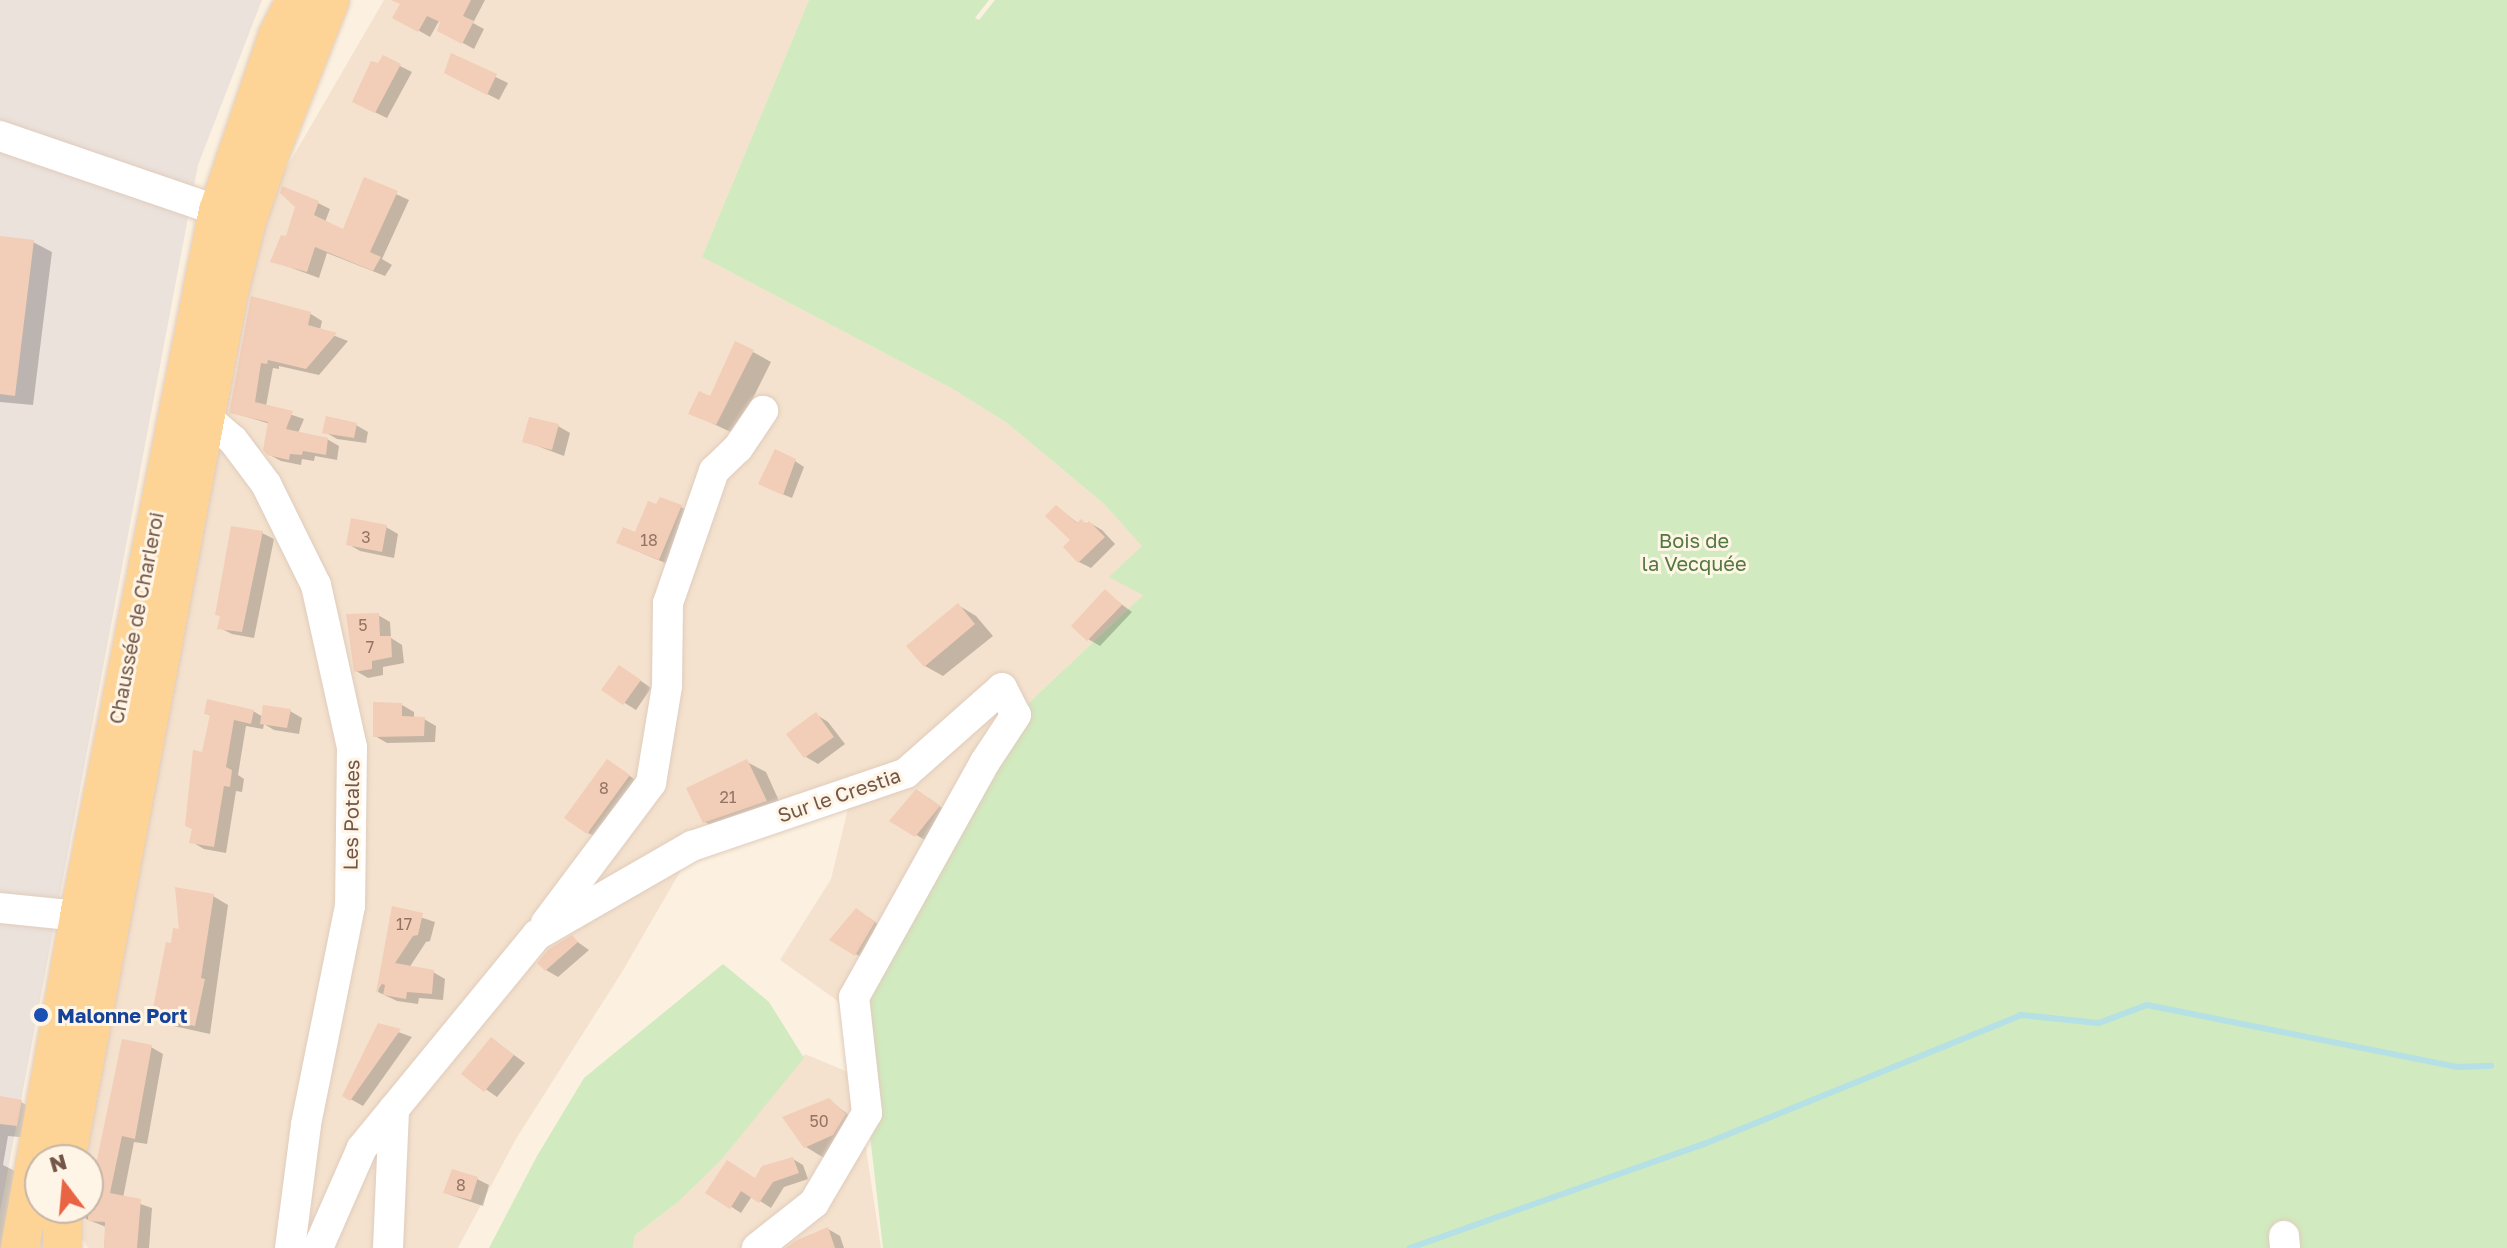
<!DOCTYPE html>
<html>
<head>
<meta charset="utf-8">
<style>
  body { margin:0 }
  #map { position:relative; width:2507px; height:1248px; overflow:hidden; background:#fcf1e0; font-family:"Golos Text",sans-serif }
  div>[style] { position:absolute }
  .residential>* { inset:0; background:#f4e2ce }
  .industrial>* { inset:0; background:#ebe2dc }
  .green>* { inset:0; background:#d1eabf }
  .shadow>* { inset:0; background:#0003 }
  .stream>* { height:6px; margin:-3px; padding:0 3px; transform-origin:3px; border-radius:3px; background:#b4e0e6 }
  .building>* { inset:0; background:#f2cdb7 }
  .roads { filter:drop-shadow(0 0 2px #e0ccbc) drop-shadow(0 0 2px #e0ccbc) }
  .minor>* { height:30px; margin:-15px; padding:0 15px; transform-origin:15px; border-radius:15px; background:#fff }
  .major>* { height:38px; margin:-19px; padding:0 19px; transform-origin:19px; border-radius:19px; background:#fdd496 }
  .dots>* { width:22px; height:22px; translate:-50% -50%; box-sizing:border-box; border:4px solid #fff5e6; border-radius:50% }
  span { translate:-50% -50%; white-space:nowrap; text-align:center; line-height:1.15; -webkit-text-stroke:6px #fff5e6; paint-order:stroke }
  .number-label { font-size:16px; color:#937463 }
  .number-label span { -webkit-text-stroke-width:0 }
  .park-label { font-size:20px; color:#52793f }
  .street-label { font-size:20px; color:#735647 }
  .transit-label { font-size:20px; color:#164399; font-weight:700 }
  .left { translate:0 -50%; text-align:left }
  .north { position:absolute; left:24px; top:1144px; width:80px; height:80px; box-sizing:border-box; background:#fff5e6; border:2px solid #c7b5a6; border-radius:50%; rotate:344deg; font-size:22px; font-weight:700; line-height:32px; text-align:center; color:#735647 }
  .north::after { content:''; display:block; margin:auto; width:28px; height:36px; background:#e96442; clip-path:polygon(50% 0,100% 100%,50% 72%,0 100%) }
</style>
</head>
<body>
<div id="map">
  <div class="residential">
    <div style="clip-path:polygon(384px 0,809px 0,702px 257px,951px 388px,1007px 423px,1104px 504px,1144px 548px,1143px 595px,1016px 715px,845px 1006px,780px 960px,831px 879px,850px 800px,695px 846px,622px 972px,516px 1139px,458px 1248px,88px 1248px,62px 1208px,88px 1208px,88px 1160px,66px 1160px,266px 203px)"></div>
    <div style="clip-path:polygon(805px 1054px,855px 1075px,881px 1248px,633px 1248px,635px 1235px,678px 1202px,717px 1163px)"></div>
  </div>
  <div class="industrial">
    <div style="clip-path:polygon(0 0,262px 0,198px 165px,0 1212px)"></div>
  </div>
  <div class="green">
    <div style="clip-path:polygon(809px 0,989px 0,975px 18px,979px 20px,995px 0,2507px 0,2507px 1248px,883px 1248px,854px 997px,1016px 715px,1143px 595px,1109px 577px,1142px 546px,1104px 504px,1007px 423px,951px 388px,702px 257px)"></div>
    <div style="clip-path:polygon(723px 964px,769px 1002px,804px 1058px,721px 1160px,678px 1202px,635px 1235px,633px 1248px,489px 1248px,537px 1156px,584px 1078px)"></div>
  </div>
  <div class="shadow">
    <div style="clip-path:polygon(404px 0,485px 0,473px 23px,484px 29px,474px 49px,439px 30px,442px 22px,439px 21px,430px 37px,395px 17px)"></div>
    <div style="clip-path:polygon(452px 56px,508px 83px,499px 100px,458px 79px)"></div>
    <div style="clip-path:polygon(384px 58px,412px 72px,387px 118px,366px 108px)"></div>
    <div style="clip-path:polygon(365px 180px,409px 200px,382px 259px,392px 265px,385px 276px,327px 253px,319px 278px,273px 261px,318px 203px,330px 209px,325px 222px,344px 231px)"></div>
    <div style="clip-path:polygon(0 238px,33px 242px,52px 252px,33px 405px,0 402px)"></div>
    <div style="clip-path:polygon(253px 298px,311px 314px,322px 321px,320px 330px,348px 341px,319px 375px,279px 366px,279px 369px,273px 368px,266px 406px,304px 419px,298px 433px,327px 439px,339px 446px,337px 460px,315px 456px,314px 461px,302px 459px,301px 465px,281px 461px,268px 454px,270px 424px,231px 412px)"></div>
    <div style="clip-path:polygon(753px 352px,771px 362px,735px 434px,690px 413px,711px 399px)"></div>
    <div style="clip-path:polygon(356px 425px,368px 432px,366px 443px,337px 439px,325px 432px)"></div>
    <div style="clip-path:polygon(558px 426px,570px 433px,564px 456px,524px 441px)"></div>
    <div style="clip-path:polygon(795px 461px,804px 467px,792px 498px,770px 489px)"></div>
    <div style="clip-path:polygon(681px 507px,692px 513px,670px 565px,618px 543px)"></div>
    <div style="clip-path:polygon(1057px 507px,1079px 524px,1090px 523px,1102px 530px,1115px 544px,1091px 568px,1079px 562px)"></div>
    <div style="clip-path:polygon(386px 527px,398px 534px,394px 558px,360px 551px,348px 544px)"></div>
    <div style="clip-path:polygon(262px 533px,274px 539px,254px 638px,232px 634px,220px 628px)"></div>
    <div style="clip-path:polygon(1105px 592px,1132px 612px,1100px 646px,1088px 639px)"></div>
    <div style="clip-path:polygon(958px 605px,976px 616px,993px 636px,943px 676px,925px 666px)"></div>
    <div style="clip-path:polygon(378px 615px,390px 622px,391px 638px,402px 645px,404px 663px,383px 667px,383px 675px,368px 678px,356px 671px)"></div>
    <div style="clip-path:polygon(631px 674px,651px 688px,636px 710px,604px 690px)"></div>
    <div style="clip-path:polygon(402px 705px,414px 712px,414px 719px,424px 719px,436px 726px,435px 742px,387px 743px,375px 736px)"></div>
    <div style="clip-path:polygon(253px 711px,263px 717px,290px 711px,302px 718px,299px 734px,274px 730px,264px 724px,263px 729px,246px 726px,238px 775px,244px 779px,242px 792px,236px 791px,226px 853px,204px 849px,192px 842px,212px 717px,206px 713px)"></div>
    <div style="clip-path:polygon(817px 715px,828px 722px,845px 744px,818px 764px,806px 757px)"></div>
    <div style="clip-path:polygon(747px 762px,766px 772px,784px 812px,723px 833px,705px 822px)"></div>
    <div style="clip-path:polygon(620px 769px,641px 784px,600px 839px,588px 833px)"></div>
    <div style="clip-path:polygon(929px 798px,950px 814px,928px 842px,892px 820px)"></div>
    <div style="clip-path:polygon(213px 896px,228px 905px,210px 1034px,169px 1025px,154px 1017px,173px 945px)"></div>
    <div style="clip-path:polygon(393px 908px,435px 922px,430px 941px,426px 942px,409px 968px,433px 972px,445px 979px,443px 1000px,419px 998px,418px 1004px,397px 1001px,378px 992px)"></div>
    <div style="clip-path:polygon(868px 917px,886px 930px,867px 961px,832px 939px)"></div>
    <div style="clip-path:polygon(572px 938px,589px 950px,558px 977px,546px 970px)"></div>
    <div style="clip-path:polygon(379px 1025px,412px 1037px,363px 1106px,345px 1096px)"></div>
    <div style="clip-path:polygon(492px 1039px,525px 1063px,497px 1097px,464px 1074px)"></div>
    <div style="clip-path:polygon(151px 1047px,163px 1054px,147px 1144px,134px 1142px,123px 1198px,152px 1208px,149px 1248px,104px 1248px,106px 1227px,86px 1219px,83px 1208px,88px 1208px,88px 1168px,99px 1162px)"></div>
    <div style="clip-path:polygon(0 1098px,21px 1102px,46px 1116px,41px 1139px,8px 1136px,3px 1165px,33px 1180px,20px 1248px,0 1248px)"></div>
    <div style="clip-path:polygon(829px 1100px,863px 1126px,824px 1158px,806px 1147px)"></div>
    <div style="clip-path:polygon(793px 1159px,803px 1165px,808px 1179px,784px 1187px,771px 1208px,752px 1196px,741px 1213px,708px 1192px,756px 1180px)"></div>
    <div style="clip-path:polygon(477px 1179px,489px 1185px,483px 1206px,445px 1193px)"></div>
    <div style="clip-path:polygon(828px 1229px,840px 1236px,844px 1248px,789px 1248px)"></div>
  </div>
  <div class="stream">
    <div style="left:1410px;top:1248px;width:312px;rotate:-19.5deg"></div>
    <div style="left:1704px;top:1144px;width:342px;rotate:-22.1deg"></div>
    <div style="left:2021px;top:1015px;width:78px;rotate:5.9deg"></div>
    <div style="left:2099px;top:1023px;width:51px;rotate:-20.6deg"></div>
    <div style="left:2147px;top:1005px;width:316px;rotate:11.3deg"></div>
    <div style="left:2457px;top:1067px;width:34px;rotate:-2deg"></div>
  </div>
  <div class="building">
    <div style="clip-path:polygon(391px 0,471px 0,463px 16px,474px 21px,462px 44px,437px 31px,440px 22px,427px 16px,418px 32px,392px 18px,400px 4px)"></div>
    <div style="clip-path:polygon(451px 53px,497px 74px,487px 95px,444px 73px)"></div>
    <div style="clip-path:polygon(383px 55px,401px 64px,375px 113px,352px 102px,371px 61px,378px 63px)"></div>
    <div style="clip-path:polygon(364px 177px,398px 191px,370px 252px,381px 257px,373px 271px,315px 247px,307px 272px,270px 262px,281px 235px,286px 236px,295px 207px,280px 193px,282px 186px,319px 201px,314px 215px,343px 229px)"></div>
    <div style="clip-path:polygon(0 236px,34px 240px,15px 396px,0 394px)"></div>
    <div style="clip-path:polygon(251px 296px,311px 312px,308px 325px,337px 333px,306px 369px,268px 360px,267px 364px,261px 363px,255px 402px,293px 411px,286px 429px,328px 438px,326px 455px,303px 451px,302px 455px,290px 454px,289px 460px,267px 455px,263px 450px,268px 422px,229px 413px)"></div>
    <div style="clip-path:polygon(735px 341px,754px 350px,716px 425px,688px 414px,699px 391px,710px 396px)"></div>
    <div style="clip-path:polygon(326px 416px,357px 423px,354px 438px,322px 433px)"></div>
    <div style="clip-path:polygon(529px 417px,559px 424px,552px 450px,522px 442px)"></div>
    <div style="clip-path:polygon(775px 449px,796px 459px,783px 495px,758px 484px)"></div>
    <div style="clip-path:polygon(660px 497px,682px 505px,659px 560px,616px 543px,623px 527px,635px 532px,648px 501px,656px 504px)"></div>
    <div style="clip-path:polygon(1056px 505px,1077px 523px,1081px 519px,1086px 524px,1089px 521px,1105px 537px,1078px 563px,1063px 547px,1070px 540px,1045px 516px)"></div>
    <div style="clip-path:polygon(351px 518px,387px 525px,382px 552px,346px 545px)"></div>
    <div style="clip-path:polygon(231px 526px,263px 531px,242px 632px,217px 629px,220px 616px,215px 615px)"></div>
    <div style="clip-path:polygon(1105px 589px,1122px 605px,1087px 641px,1071px 626px)"></div>
    <div style="clip-path:polygon(958px 603px,975px 624px,924px 667px,906px 646px)"></div>
    <div style="clip-path:polygon(379px 613px,380px 636px,391px 636px,392px 657px,372px 661px,372px 669px,354px 672px,346px 614px)"></div>
    <div style="clip-path:polygon(619px 665px,641px 680px,623px 705px,601px 690px)"></div>
    <div style="clip-path:polygon(207px 699px,254px 710px,251px 724px,234px 720px,226px 767px,232px 770px,230px 787px,224px 786px,214px 847px,189px 843px,192px 829px,185px 826px,193px 750px,202px 752px,210px 715px,204px 714px)"></div>
    <div style="clip-path:polygon(373px 702px,402px 703px,402px 716px,425px 717px,424px 736px,373px 737px)"></div>
    <div style="clip-path:polygon(263px 705px,291px 709px,287px 728px,260px 724px)"></div>
    <div style="clip-path:polygon(816px 712px,834px 737px,804px 758px,786px 734px)"></div>
    <div style="clip-path:polygon(607px 759px,630px 775px,587px 834px,564px 818px)"></div>
    <div style="clip-path:polygon(747px 759px,767px 801px,703px 823px,686px 788px)"></div>
    <div style="clip-path:polygon(916px 789px,940px 806px,915px 837px,889px 821px)"></div>
    <div style="clip-path:polygon(175px 887px,214px 894px,201px 978px,205px 979px,195px 1026px,151px 1018px,166px 942px,171px 943px,173px 928px,179px 929px)"></div>
    <div style="clip-path:polygon(392px 906px,423px 913px,418px 935px,413px 936px,395px 963px,434px 970px,432px 994px,407px 992px,406px 999px,383px 995px,385px 985px,382px 984px,376px 993px)"></div>
    <div style="clip-path:polygon(856px 908px,875px 922px,855px 956px,829px 940px)"></div>
    <div style="clip-path:polygon(572px 935px,578px 942px,545px 971px,537px 963px,549px 949px)"></div>
    <div style="clip-path:polygon(378px 1023px,401px 1029px,350px 1101px,342px 1096px)"></div>
    <div style="clip-path:polygon(491px 1037px,514px 1055px,484px 1092px,461px 1074px)"></div>
    <div style="clip-path:polygon(122px 1039px,152px 1045px,135px 1139px,122px 1136px,110px 1193px,141px 1199px,137px 1248px,104px 1248px,105px 1222px,88px 1221px,88px 1162px,89px 1158px,97px 1160px)"></div>
    <div style="clip-path:polygon(0 1096px,22px 1100px,17px 1126px,0 1124px)"></div>
    <div style="clip-path:polygon(829px 1098px,846px 1114px,833px 1135px,804px 1148px,782px 1117px)"></div>
    <div style="clip-path:polygon(793px 1157px,799px 1173px,773px 1182px,759px 1203px,741px 1191px,730px 1209px,705px 1193px,727px 1160px,755px 1178px,762px 1166px)"></div>
    <div style="clip-path:polygon(452px 1169px,478px 1177px,471px 1200px,443px 1193px)"></div>
    <div style="clip-path:polygon(828px 1227px,835px 1248px,786px 1248px,795px 1241px)"></div>
  </div>
  <div class="roads">
    <div class="minor">
      <div style="left:0;top:136px;width:250px;rotate:18.9deg"></div>
      <div style="left:205px;top:416px;width:37px;rotate:41deg"></div>
      <div style="left:233px;top:440px;width:55px;rotate:53.1deg"></div>
      <div style="left:266px;top:484px;width:113px;rotate:63.7deg"></div>
      <div style="left:316px;top:585px;width:166px;rotate:77.5deg"></div>
      <div style="left:352px;top:747px;width:159px;rotate:90.7deg"></div>
      <div style="left:350px;top:906px;width:223px;rotate:101.4deg"></div>
      <div style="left:306px;top:1125px;width:124px;rotate:97.4deg"></div>
      <div style="left:0;top:908px;width:99px;rotate:5.8deg"></div>
      <div style="left:546px;top:923px;width:175px;rotate:-53.1deg"></div>
      <div style="left:651px;top:783px;width:98px;rotate:-80.6deg"></div>
      <div style="left:667px;top:686px;width:83px;rotate:-89.3deg"></div>
      <div style="left:668px;top:603px;width:140px;rotate:-70.8deg"></div>
      <div style="left:714px;top:471px;width:33px;rotate:-44deg"></div>
      <div style="left:738px;top:448px;width:45px;rotate:-56deg"></div>
      <div style="left:2284px;top:1236px;width:12px;rotate:85deg"></div>
      <div style="left:318px;top:1248px;width:109px;rotate:-66.3deg"></div>
      <div style="left:362px;top:1148px;width:276px;rotate:-50.6deg"></div>
      <div style="left:537px;top:935px;width:179px;rotate:-29.9deg"></div>
      <div style="left:692px;top:846px;width:226px;rotate:-18.8deg"></div>
      <div style="left:906px;top:773px;width:128px;rotate:-41.5deg"></div>
      <div style="left:1002px;top:688px;width:30px;rotate:63deg"></div>
      <div style="left:1016px;top:715px;width:56px;rotate:123.4deg"></div>
      <div style="left:985px;top:762px;width:269px;rotate:119.1deg"></div>
      <div style="left:854px;top:997px;width:117px;rotate:83.6deg"></div>
      <div style="left:867px;top:1113px;width:104px;rotate:120.5deg"></div>
      <div style="left:814px;top:1203px;width:73px;rotate:141.7deg"></div>
      <div style="left:388px;top:1248px;width:139px;rotate:-87.5deg"></div>
    </div>
    <div class="major">
      <div style="left:66px;top:1160px;width:883px;rotate:-79.36deg"></div>
      <div style="left:229px;top:292px;width:74px;rotate:-76deg"></div>
      <div style="left:247px;top:220px;width:76px;rotate:-70.9deg"></div>
      <div style="left:272px;top:148px;width:159px;rotate:-68.6deg"></div>
      <div style="left:20px;top:1248px;width:337px;rotate:-79.9deg"></div>
      <div style="left:79px;top:916px;width:719px;rotate:-78.85deg"></div>
      <div style="left:218px;top:211px;width:186px;rotate:-71.2deg"></div>
      <div style="left:278px;top:35px;width:39px;rotate:-63deg"></div>
      <div style="left:62px;top:1248px;width:40px;rotate:-90deg"></div>
    </div>
  </div>
  <div class="dots">
    <div style="left:41px;top:1015px;background:#1a4fb4"></div>
  </div>
  <div class="number-label">
    <span style="left:366px;top:537px">3</span>
    <span style="left:649px;top:540px">18</span>
    <span style="left:363px;top:625px">5</span>
    <span style="left:370px;top:647px">7</span>
    <span style="left:604px;top:788px">8</span>
    <span style="left:728px;top:797px">21</span>
    <span style="left:404px;top:924px">17</span>
    <span style="left:819px;top:1121px">50</span>
    <span style="left:461px;top:1185px">8</span>
  </div>
  <div class="park-label">
    <span style="left:1694px;top:552px">Bois de<br>la Vecquée</span>
  </div>
  <div class="street-label">
    <span style="left:136px;top:618px;rotate:-79deg">Chaussée de Charleroi</span>
    <span style="left:839px;top:795px;rotate:-19deg">Sur le Crestia</span>
    <span style="left:351px;top:815px;rotate:-89deg">Les Potales</span>
  </div>
  <div class="transit-label">
    <span class="left" style="left:57px;top:1015px">Malonne Port</span>
  </div>
  <div class="north">N</div>
</div>
</body>
</html>
